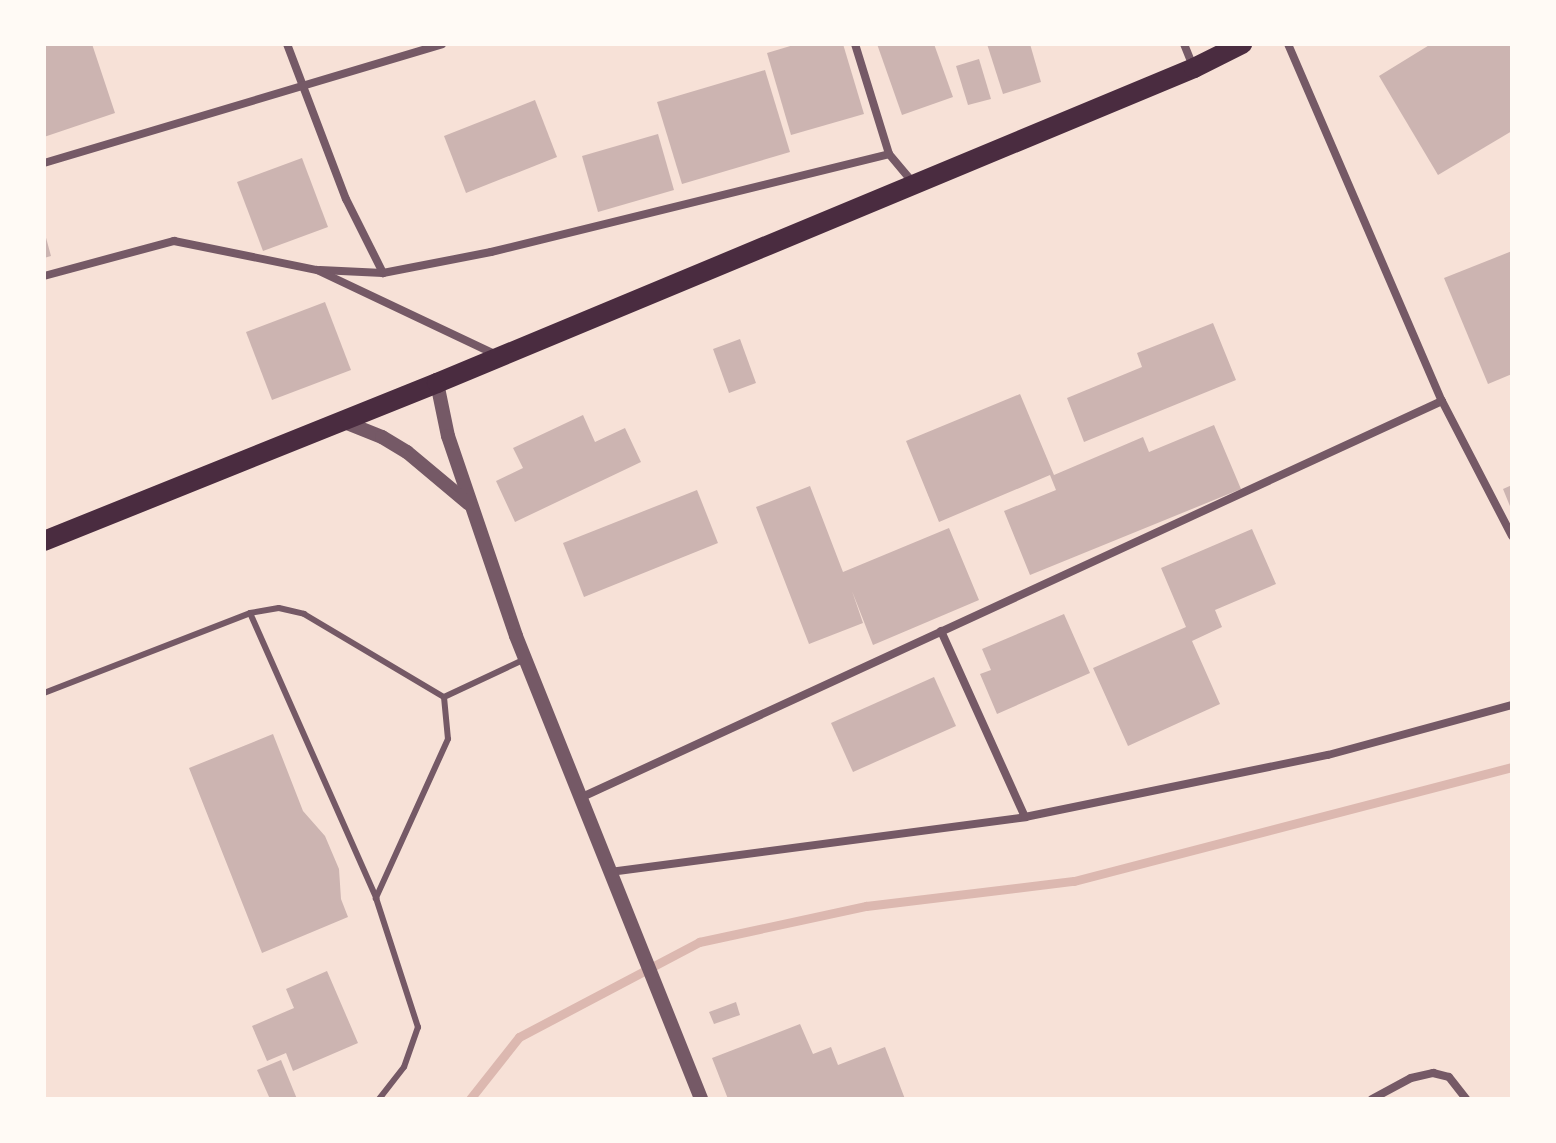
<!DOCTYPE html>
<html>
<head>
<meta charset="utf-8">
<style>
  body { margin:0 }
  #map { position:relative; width:1556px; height:1143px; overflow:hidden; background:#f7e1d7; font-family:"Noto Serif",serif }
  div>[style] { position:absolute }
  .stream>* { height:9px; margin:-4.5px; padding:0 4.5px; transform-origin:4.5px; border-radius:4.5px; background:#dcb8b0 }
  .building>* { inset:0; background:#ccb4b1 }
  .service>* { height:6px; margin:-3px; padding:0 3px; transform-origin:3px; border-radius:3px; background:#755966 }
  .minor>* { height:8px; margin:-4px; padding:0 4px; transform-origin:4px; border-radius:4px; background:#755966 }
  .tertiary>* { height:14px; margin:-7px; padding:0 7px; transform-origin:7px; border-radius:7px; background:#755966 }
  .primary>* { height:20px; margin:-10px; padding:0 10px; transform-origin:10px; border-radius:10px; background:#4a2c40 }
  span { translate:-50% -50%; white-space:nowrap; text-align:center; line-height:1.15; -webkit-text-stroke:8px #fffaf5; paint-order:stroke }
  .frame { position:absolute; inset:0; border:46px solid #fffaf5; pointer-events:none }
</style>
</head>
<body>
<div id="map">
  <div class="stream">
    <div style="left:470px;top:1099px;width:79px;rotate:-51.7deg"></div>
    <div style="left:519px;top:1037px;width:204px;rotate:-27.8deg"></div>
    <div style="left:699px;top:942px;width:171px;rotate:-12.2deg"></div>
    <div style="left:866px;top:906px;width:209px;rotate:-6.9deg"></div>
    <div style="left:1074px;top:881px;width:453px;rotate:-14.6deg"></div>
  </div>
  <div class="building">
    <div style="clip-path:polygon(44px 44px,92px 44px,115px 113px,44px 137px)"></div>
    <div style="clip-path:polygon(797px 44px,843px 44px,864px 114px,791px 135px,767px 53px)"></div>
    <div style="clip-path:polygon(877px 44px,934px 44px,953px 97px,902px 115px)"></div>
    <div style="clip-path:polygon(987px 44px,1030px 44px,1041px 82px,1003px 94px)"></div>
    <div style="clip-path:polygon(1431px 44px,1512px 44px,1512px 131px,1438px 175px,1379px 76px)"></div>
    <div style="clip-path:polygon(979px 59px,991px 99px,968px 105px,956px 66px)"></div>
    <div style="clip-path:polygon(765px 70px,790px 152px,682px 184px,657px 102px)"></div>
    <div style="clip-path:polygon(535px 100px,557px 157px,466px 193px,444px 136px)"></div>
    <div style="clip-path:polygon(658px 134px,674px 190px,598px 212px,582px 156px)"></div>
    <div style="clip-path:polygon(302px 158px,328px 227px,263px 251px,237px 182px)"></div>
    <div style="clip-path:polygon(45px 234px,51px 256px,44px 258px,44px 235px)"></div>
    <div style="clip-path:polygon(1512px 251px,1512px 374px,1488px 384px,1444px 278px)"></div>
    <div style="clip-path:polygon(325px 302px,351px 370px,272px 400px,246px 332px)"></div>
    <div style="clip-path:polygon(1213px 323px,1236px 380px,1084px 442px,1067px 398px,1142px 367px,1137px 353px)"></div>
    <div style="clip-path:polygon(740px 339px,756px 383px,729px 393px,713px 349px)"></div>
    <div style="clip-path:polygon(1020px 394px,1054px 475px,1143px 437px,1149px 452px,1214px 425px,1241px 489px,1030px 575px,1004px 511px,1056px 490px,1050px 475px,939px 522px,906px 441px)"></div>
    <div style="clip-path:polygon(583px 415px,595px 442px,625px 428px,641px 462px,515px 522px,496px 481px,523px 468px,513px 448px)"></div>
    <div style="clip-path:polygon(1512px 485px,1512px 511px,1503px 489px)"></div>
    <div style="clip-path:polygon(810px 486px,843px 572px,949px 528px,979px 600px,873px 645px,852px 591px,863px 623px,809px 644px,756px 507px)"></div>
    <div style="clip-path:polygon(697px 490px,718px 543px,584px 597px,563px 543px)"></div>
    <div style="clip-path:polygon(1252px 529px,1276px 584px,1215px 610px,1222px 627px,1192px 641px,1220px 704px,1128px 746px,1093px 668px,1186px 627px,1161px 568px)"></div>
    <div style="clip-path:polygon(1064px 614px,1090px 673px,997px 714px,980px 674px,991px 670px,982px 649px)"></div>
    <div style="clip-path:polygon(934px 677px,956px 726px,853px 772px,831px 723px)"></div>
    <div style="clip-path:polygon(273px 734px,303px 811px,325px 836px,339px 869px,341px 899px,348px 917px,262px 953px,189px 768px)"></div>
    <div style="clip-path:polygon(327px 971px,358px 1043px,293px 1071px,286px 1053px,267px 1061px,252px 1026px,294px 1008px,286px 989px)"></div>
    <div style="clip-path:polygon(736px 1002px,740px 1015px,714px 1024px,709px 1012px)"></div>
    <div style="clip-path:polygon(800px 1024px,813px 1054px,831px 1047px,838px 1065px,885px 1047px,905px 1099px,728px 1099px,712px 1058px)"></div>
    <div style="clip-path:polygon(281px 1060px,297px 1099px,270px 1099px,257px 1070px)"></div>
  </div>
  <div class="service">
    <div style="left:250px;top:613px;width:312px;rotate:66.1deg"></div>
    <div style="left:376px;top:898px;width:136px;rotate:72deg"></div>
    <div style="left:418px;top:1027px;width:42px;rotate:109.3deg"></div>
    <div style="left:404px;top:1067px;width:41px;rotate:128deg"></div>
    <div style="left:44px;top:693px;width:221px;rotate:-21.2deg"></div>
    <div style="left:250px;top:613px;width:29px;rotate:-10deg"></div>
    <div style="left:279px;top:608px;width:26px;rotate:13deg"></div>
    <div style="left:304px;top:614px;width:163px;rotate:30.7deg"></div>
    <div style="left:444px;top:697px;width:42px;rotate:84.6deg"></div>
    <div style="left:448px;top:739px;width:175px;rotate:114.4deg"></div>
    <div style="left:444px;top:697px;width:89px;rotate:-25.1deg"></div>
  </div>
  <div class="minor">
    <div style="left:287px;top:44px;width:166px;rotate:69.2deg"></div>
    <div style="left:346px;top:199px;width:83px;rotate:63.4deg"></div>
    <div style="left:383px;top:273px;width:63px;rotate:-177.3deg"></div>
    <div style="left:855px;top:44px;width:115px;rotate:72.8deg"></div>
    <div style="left:889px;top:154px;width:39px;rotate:50deg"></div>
    <div style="left:1184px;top:44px;width:24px;rotate:68deg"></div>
    <div style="left:1288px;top:44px;width:389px;rotate:66.7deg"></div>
    <div style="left:1442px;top:401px;width:152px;rotate:62.6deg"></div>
    <div style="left:44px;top:163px;width:415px;rotate:-16.6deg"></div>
    <div style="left:383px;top:273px;width:110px;rotate:-11deg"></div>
    <div style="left:491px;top:252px;width:410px;rotate:-13.8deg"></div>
    <div style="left:44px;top:276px;width:135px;rotate:-15.1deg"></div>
    <div style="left:174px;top:241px;width:146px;rotate:11.5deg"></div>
    <div style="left:317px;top:270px;width:199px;rotate:25.3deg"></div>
    <div style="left:941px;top:631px;width:204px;rotate:65.7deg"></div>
    <div style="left:580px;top:798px;width:949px;rotate:-24.73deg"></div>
    <div style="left:610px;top:872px;width:419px;rotate:-7.5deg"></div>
    <div style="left:1025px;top:817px;width:309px;rotate:-11.6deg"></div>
    <div style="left:1328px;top:755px;width:191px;rotate:-15.2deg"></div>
    <div style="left:1372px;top:1099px;width:44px;rotate:-28.3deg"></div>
    <div style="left:1411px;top:1078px;width:23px;rotate:-13deg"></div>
    <div style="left:1433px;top:1073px;width:16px;rotate:14deg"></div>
    <div style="left:1449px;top:1077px;width:28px;rotate:52deg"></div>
  </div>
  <div class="tertiary">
    <div style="left:437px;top:383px;width:54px;rotate:78.3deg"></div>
    <div style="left:448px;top:436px;width:211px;rotate:71.2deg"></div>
    <div style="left:516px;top:636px;width:499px;rotate:68.2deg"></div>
    <div style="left:342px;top:421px;width:43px;rotate:21.8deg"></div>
    <div style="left:382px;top:437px;width:29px;rotate:31deg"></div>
    <div style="left:407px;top:452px;width:80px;rotate:39.9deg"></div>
  </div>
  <div class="primary">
    <div style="left:44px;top:541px;width:424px;rotate:-21.9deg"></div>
    <div style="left:437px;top:383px;width:820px;rotate:-22.59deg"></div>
    <div style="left:1194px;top:68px;width:54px;rotate:-26.6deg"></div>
  </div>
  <div class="frame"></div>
</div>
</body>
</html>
